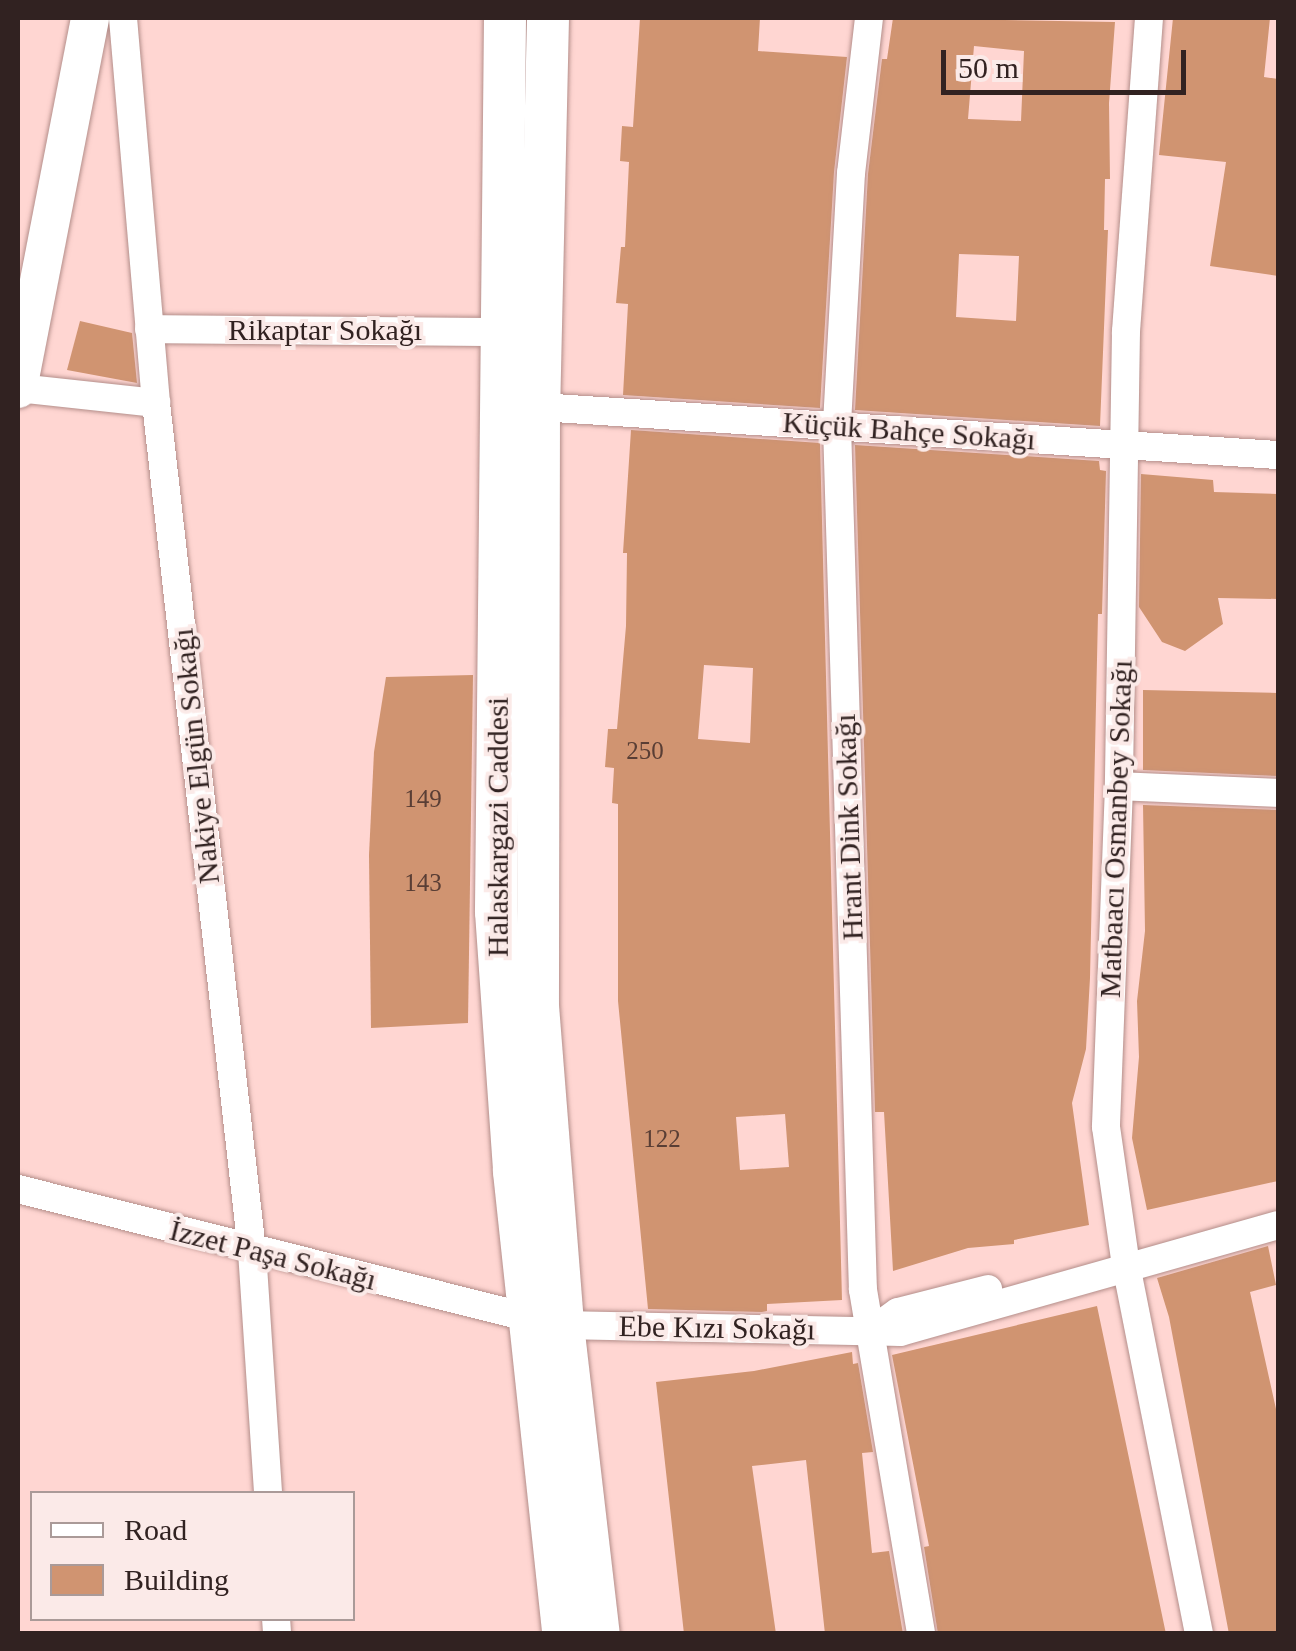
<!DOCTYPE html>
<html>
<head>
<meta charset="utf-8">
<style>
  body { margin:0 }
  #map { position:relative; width:1296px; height:1651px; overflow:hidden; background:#ffd6d2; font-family:"Times New Roman",serif }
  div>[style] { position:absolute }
  .building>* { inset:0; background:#d09471 }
  .roads { filter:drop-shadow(0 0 2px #b48e8a) drop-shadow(0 0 2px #b48e8a) }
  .street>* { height:28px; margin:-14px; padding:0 14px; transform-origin:14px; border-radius:14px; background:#fff }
  .secondary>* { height:38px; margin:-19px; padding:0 19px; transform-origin:19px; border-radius:19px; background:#fff }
  .primary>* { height:42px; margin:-21px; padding:0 21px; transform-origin:21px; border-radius:21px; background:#fff }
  span { translate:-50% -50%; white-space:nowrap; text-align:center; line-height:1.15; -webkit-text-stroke:8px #fbeae8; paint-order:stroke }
  .number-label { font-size:25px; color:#593e35 }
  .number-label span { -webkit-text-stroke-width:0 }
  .street-label { font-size:30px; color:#312221 }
  .frame { position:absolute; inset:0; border:20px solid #312221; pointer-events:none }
  .legend { position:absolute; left:30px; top:1491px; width:325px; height:130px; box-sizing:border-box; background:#fbeae8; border:2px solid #aa9a98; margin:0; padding:12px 18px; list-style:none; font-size:30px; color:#312221 }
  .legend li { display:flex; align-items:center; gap:20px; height:50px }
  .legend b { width:50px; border:2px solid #aa9a98 }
  .scale { position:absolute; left:941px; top:50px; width:245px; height:45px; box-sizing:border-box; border:5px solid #312221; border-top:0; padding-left:12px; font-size:30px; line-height:35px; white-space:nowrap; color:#312221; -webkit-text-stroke:8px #fbeae8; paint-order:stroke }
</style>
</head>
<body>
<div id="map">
  <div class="building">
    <div style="clip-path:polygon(640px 18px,760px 18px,758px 51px,847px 57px,834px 172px,820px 408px,623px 395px,628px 304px,616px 303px,621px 247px,625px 247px,629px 162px,620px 161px,622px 126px,633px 127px)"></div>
    <div style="clip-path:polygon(evenodd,893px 18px,1115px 22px,1109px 103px,1110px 179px,1105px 179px,1104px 230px,1108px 230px,1100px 426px,855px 410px,868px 174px,882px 59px,887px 59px,893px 18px,974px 46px,1024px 51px,1021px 121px,968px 119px,974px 46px,893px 18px,959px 254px,1019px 256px,1016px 321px,956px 317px,959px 254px)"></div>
    <div style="clip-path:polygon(1173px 18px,1270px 18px,1264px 77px,1278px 79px,1278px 276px,1210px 266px,1226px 162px,1159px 155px)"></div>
    <div style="clip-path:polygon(80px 321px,132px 333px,137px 383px,67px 370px)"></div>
    <div style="clip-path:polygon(evenodd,631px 430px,820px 443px,842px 1300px,767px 1304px,767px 1311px,762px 1312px,648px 1309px,618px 1001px,618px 804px,612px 803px,614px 768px,605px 767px,608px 729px,617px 729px,626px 626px,627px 553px,623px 553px,631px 430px,704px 665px,753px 668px,750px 743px,698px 739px,704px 665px,631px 430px,785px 1114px,789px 1167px,740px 1170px,736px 1117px,785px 1114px)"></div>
    <div style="clip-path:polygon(855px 445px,1099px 461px,1100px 470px,1106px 471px,1102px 614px,1098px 614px,1090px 978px,1086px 1049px,1072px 1103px,1089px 1225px,1014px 1240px,1014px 1244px,968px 1248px,893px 1271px,884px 1112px,875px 1112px)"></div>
    <div style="clip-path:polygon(1141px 474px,1213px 480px,1214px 492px,1278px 494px,1278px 599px,1218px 598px,1223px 624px,1185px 651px,1162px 642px,1139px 607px)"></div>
    <div style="clip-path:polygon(473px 675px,468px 1023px,371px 1028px,369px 855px,374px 752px,386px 677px)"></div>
    <div style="clip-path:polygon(1143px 690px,1278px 693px,1278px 776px,1143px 770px)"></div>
    <div style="clip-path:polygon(1143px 805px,1278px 810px,1278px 1181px,1147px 1210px,1132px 1138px,1139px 1057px,1137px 1001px,1145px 931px)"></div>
    <div style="clip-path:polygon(1268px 1246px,1276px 1285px,1250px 1292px,1278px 1418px,1278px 1634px,1229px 1634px,1169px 1317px,1157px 1278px)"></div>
    <div style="clip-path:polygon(1097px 1306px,1166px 1634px,938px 1634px,924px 1547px,929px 1546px,892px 1355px)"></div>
    <div style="clip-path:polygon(852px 1352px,853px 1364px,858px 1363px,873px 1452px,862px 1453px,872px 1553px,889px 1551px,903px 1634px,825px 1634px,806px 1460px,752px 1466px,776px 1634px,684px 1634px,656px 1382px,754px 1371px)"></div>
  </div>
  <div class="roads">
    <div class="street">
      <div style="left:123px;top:18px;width:386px;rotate:85.1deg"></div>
      <div style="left:156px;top:403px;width:853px;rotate:83.54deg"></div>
      <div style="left:252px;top:1251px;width:244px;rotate:86.2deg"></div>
      <div style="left:869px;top:18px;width:156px;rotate:96.6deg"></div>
      <div style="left:851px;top:173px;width:253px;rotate:93.2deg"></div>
      <div style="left:837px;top:426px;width:864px;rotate:88.28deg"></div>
      <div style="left:863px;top:1290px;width:349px;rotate:80.4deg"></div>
      <div style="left:1149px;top:18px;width:314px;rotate:94.2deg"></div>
      <div style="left:1126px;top:331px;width:455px;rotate:90.9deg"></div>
      <div style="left:1119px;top:786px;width:341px;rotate:92.2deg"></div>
      <div style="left:1106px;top:1127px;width:139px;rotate:81.8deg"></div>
      <div style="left:1126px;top:1265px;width:376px;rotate:78.8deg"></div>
      <div style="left:149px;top:329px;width:352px;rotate:0.5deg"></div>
      <div style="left:18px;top:388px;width:139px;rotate:6.2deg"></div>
      <div style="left:539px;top:407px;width:741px;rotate:3.72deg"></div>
      <div style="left:1119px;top:786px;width:159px;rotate:2.5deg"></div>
      <div style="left:18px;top:1189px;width:528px;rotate:14.14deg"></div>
      <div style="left:563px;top:1325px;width:337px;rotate:1.2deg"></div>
      <div style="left:900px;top:1332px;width:393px;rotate:-15.8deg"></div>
      <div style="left:870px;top:1332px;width:34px;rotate:-36deg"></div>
      <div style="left:898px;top:1312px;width:93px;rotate:-14.3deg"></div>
      <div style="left:276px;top:1618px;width:16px;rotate:86deg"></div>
    </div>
    <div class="secondary">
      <div style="left:18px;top:389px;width:378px;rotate:-79deg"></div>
    </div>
    <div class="primary">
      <div style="left:505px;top:18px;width:894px;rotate:90.58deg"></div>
      <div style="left:496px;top:912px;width:261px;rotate:86deg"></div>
      <div style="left:514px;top:1172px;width:465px;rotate:83.9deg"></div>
      <div style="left:548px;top:18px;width:389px;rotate:91.3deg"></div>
      <div style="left:539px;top:407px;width:599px;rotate:90.1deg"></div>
      <div style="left:538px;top:1006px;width:320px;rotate:85.5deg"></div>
      <div style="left:563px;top:1325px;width:311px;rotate:83.4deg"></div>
    </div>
  </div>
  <div class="number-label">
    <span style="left:645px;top:751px">250</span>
    <span style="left:423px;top:799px">149</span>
    <span style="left:423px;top:883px">143</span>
    <span style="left:662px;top:1139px">122</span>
  </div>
  <div class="street-label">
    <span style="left:325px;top:330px">Rikaptar Sokağı</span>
    <span style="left:909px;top:431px;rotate:4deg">Küçük Bahçe Sokağı</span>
    <span style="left:196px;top:756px;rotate:-96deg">Nakiye Elgün Sokağı</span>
    <span style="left:498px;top:827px;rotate:-90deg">Halaskargazi Caddesi</span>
    <span style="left:849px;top:827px;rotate:-92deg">Hrant Dink Sokağı</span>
    <span style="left:1116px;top:829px;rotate:-88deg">Matbaacı Osmanbey Sokağı</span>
    <span style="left:273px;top:1255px;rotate:14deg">İzzet Paşa Sokağı</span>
    <span style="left:717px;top:1328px;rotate:1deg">Ebe Kızı Sokağı</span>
  </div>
  <div class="frame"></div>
  <ul class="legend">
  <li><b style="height:12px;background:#fff"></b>Road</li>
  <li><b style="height:28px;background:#d09471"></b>Building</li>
  </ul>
  <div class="scale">50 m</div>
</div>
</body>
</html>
